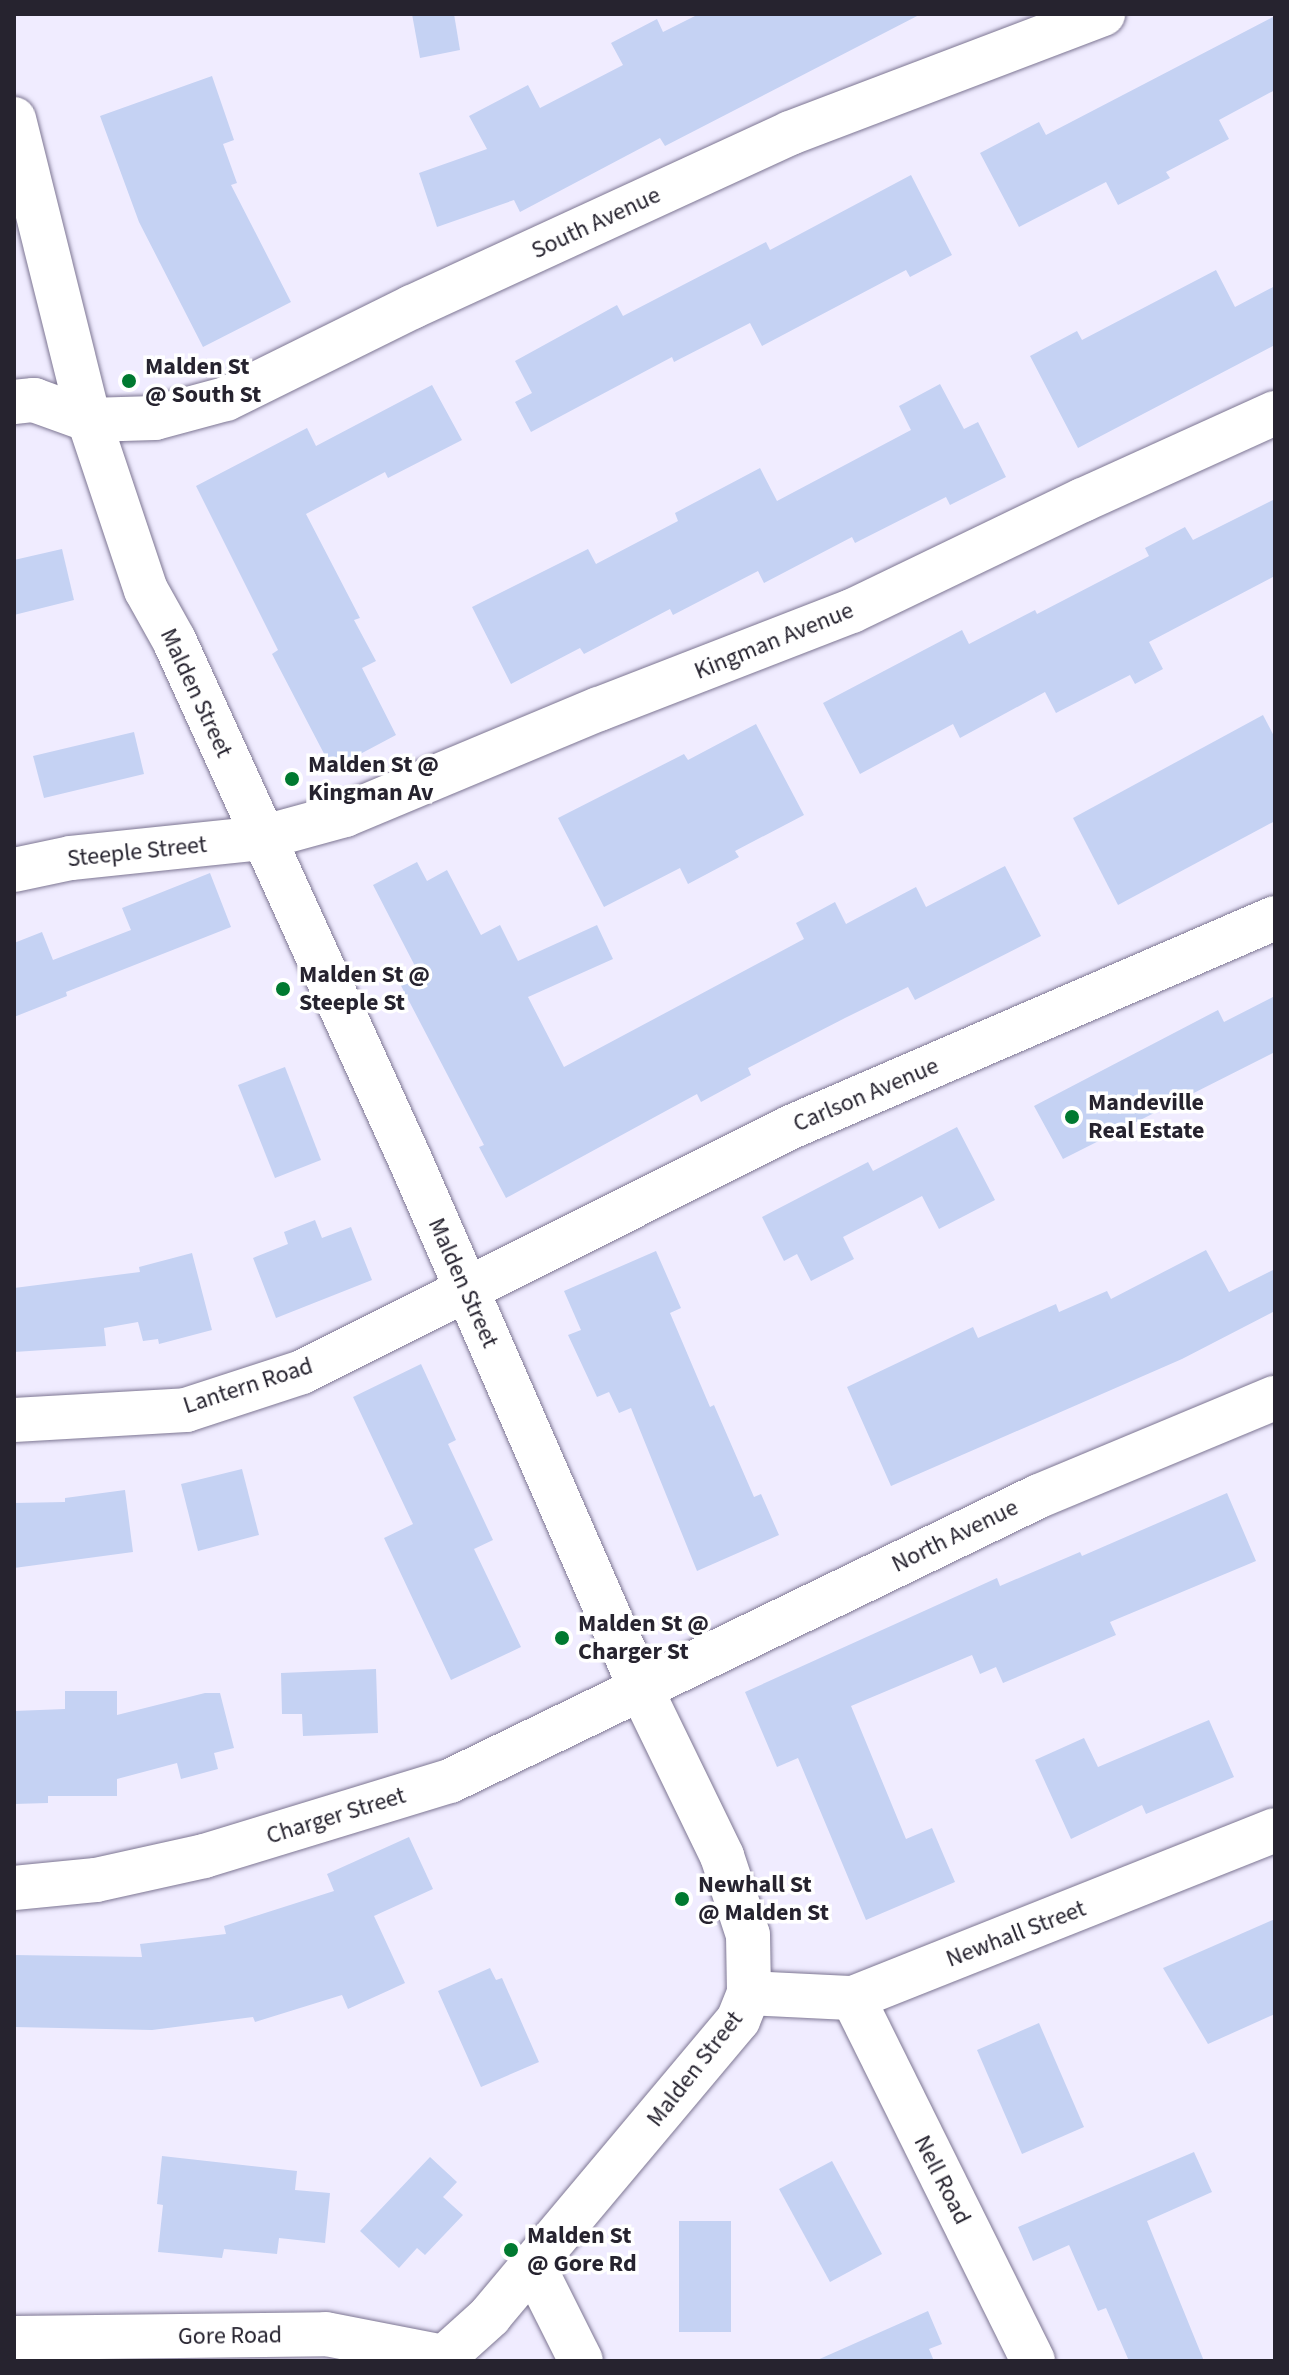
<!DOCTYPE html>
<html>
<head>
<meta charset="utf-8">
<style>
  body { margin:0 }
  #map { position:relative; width:1289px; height:2375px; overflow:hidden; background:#f0ecff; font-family:"Source Sans 3",sans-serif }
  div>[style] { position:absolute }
  .building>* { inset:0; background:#c5d2f3 }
  .roads { filter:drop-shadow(0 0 2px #7d7693) drop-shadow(0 0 2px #7d7693) }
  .minor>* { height:44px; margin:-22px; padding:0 22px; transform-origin:22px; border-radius:22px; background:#fff }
  .tertiary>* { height:44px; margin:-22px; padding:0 22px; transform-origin:22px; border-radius:22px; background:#fff }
  .dots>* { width:22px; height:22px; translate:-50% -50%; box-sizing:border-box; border:4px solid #fff; border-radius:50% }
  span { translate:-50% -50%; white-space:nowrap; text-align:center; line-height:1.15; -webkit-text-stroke:7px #fff; paint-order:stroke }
  .street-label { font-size:24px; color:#26232f }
  .poi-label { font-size:24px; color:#26232f; font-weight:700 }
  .left { translate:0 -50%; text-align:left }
  .frame { position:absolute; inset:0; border:16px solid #26232f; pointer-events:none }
</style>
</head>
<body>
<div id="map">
  <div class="building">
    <div style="clip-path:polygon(412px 14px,454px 14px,460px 50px,420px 58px)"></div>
    <div style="clip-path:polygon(699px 14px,921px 14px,665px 146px,660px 138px,520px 212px,514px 200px,437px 227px,419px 173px,487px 149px,469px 116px,528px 85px,540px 108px,623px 65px,611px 43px,657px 19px,663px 32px)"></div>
    <div style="clip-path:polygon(1275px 16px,1275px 90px,1219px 120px,1229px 139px,1166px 172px,1170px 178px,1118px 205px,1106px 182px,1019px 227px,980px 153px,1039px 122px,1046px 135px)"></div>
    <div style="clip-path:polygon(212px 76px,234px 140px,223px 144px,237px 183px,231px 185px,291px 302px,203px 347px,139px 222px,100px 116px)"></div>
    <div style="clip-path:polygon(911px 175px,952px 255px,910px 277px,906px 270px,762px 346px,750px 323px,674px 362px,672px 357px,531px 432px,515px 402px,532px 393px,515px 361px,617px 305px,623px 316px,766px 242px,770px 250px)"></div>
    <div style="clip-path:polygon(1216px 270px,1235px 307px,1275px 286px,1275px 345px,1078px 448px,1030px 356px,1077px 331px,1082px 340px)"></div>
    <div style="clip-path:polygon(940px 384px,964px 429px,978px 422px,1006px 477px,950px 505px,946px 497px,855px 543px,852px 537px,764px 583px,758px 571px,673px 615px,670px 609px,584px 654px,580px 648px,511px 684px,472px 607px,588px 549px,596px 564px,678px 521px,675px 513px,760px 468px,777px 501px,911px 430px,899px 406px)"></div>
    <div style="clip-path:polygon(432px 385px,462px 440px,388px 478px,385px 472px,306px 514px,360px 618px,354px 620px,376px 661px,362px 668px,396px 735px,332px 769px,272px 654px,278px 650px,196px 486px,307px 428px,316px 446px)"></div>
    <div style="clip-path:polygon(1275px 499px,1275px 576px,1149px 642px,1163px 669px,1135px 684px,1130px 675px,1056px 713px,1045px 692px,960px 738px,953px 724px,860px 774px,823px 703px,962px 630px,969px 644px,1035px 610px,1037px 614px,1149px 556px,1145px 548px,1185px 527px,1193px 540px)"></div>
    <div style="clip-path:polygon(62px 549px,74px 600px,14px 615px,14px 560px)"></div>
    <div style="clip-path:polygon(1263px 715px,1275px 738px,1275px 821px,1118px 905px,1073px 818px)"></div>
    <div style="clip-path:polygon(756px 724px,804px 815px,735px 851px,739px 857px,688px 884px,680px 868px,604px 907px,558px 818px,684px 754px,688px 760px)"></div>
    <div style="clip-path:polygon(134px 732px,144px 774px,44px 798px,33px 756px)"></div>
    <div style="clip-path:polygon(417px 862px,427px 881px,447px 870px,481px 935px,500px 925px,518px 961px,597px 925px,613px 959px,528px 997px,564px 1067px,804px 939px,796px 923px,835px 902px,846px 924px,916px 887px,926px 907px,1005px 866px,1041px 936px,915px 1000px,908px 987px,845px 1018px,748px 1068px,751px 1075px,701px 1102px,697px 1094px,506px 1198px,479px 1147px,484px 1145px,397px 978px,416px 968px,373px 885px)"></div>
    <div style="clip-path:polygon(210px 873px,231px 927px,66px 992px,67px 996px,14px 1017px,14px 943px,42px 932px,53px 960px,131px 930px,122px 908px)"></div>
    <div style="clip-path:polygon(1275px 996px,1275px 1052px,1063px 1159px,1034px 1106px,1218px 1010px,1224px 1022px)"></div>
    <div style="clip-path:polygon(285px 1067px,321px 1160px,275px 1178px,238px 1085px)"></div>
    <div style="clip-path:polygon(957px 1127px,995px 1200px,939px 1229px,922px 1196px,843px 1237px,854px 1259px,811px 1281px,797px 1254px,784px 1261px,762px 1217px,868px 1162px,873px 1171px)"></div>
    <div style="clip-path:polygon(315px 1220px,322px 1238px,351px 1227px,372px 1280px,276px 1318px,253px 1258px,288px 1244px,284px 1232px)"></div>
    <div style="clip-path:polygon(1206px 1250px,1229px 1292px,1275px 1269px,1275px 1311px,1182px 1359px,891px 1486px,847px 1387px,973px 1327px,978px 1338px,1056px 1304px,1059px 1312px,1107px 1291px,1111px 1299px)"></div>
    <div style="clip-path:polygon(656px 1251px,681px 1308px,670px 1313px,710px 1407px,714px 1405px,754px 1497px,761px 1494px,779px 1535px,697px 1571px,631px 1408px,619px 1413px,609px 1392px,597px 1397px,568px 1335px,581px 1330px,564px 1291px)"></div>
    <div style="clip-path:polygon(192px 1253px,212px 1330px,159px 1344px,158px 1339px,143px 1341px,138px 1322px,104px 1328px,106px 1346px,14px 1352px,14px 1288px,140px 1272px,139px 1267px)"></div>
    <div style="clip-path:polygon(421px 1364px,456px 1440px,448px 1444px,493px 1540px,474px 1549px,521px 1647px,451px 1680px,384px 1538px,413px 1524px,353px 1397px)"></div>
    <div style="clip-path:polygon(242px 1469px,259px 1535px,198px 1551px,181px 1484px)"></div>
    <div style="clip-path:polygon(125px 1490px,133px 1552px,14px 1568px,14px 1503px,65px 1502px,65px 1498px)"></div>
    <div style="clip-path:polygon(1227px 1493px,1256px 1561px,1110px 1622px,1116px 1635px,1003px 1683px,996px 1667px,980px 1674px,972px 1655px,851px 1706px,906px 1839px,932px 1828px,955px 1882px,866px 1920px,798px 1758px,777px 1767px,745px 1692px,997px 1578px,1000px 1586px,1080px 1552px,1082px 1556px)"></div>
    <div style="clip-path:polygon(376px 1669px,378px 1733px,303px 1736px,302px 1714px,282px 1714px,281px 1673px)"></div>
    <div style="clip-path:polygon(65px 1691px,117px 1691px,117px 1715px,205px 1693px,220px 1693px,234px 1748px,214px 1753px,218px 1769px,181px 1779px,177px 1763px,117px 1779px,117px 1796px,48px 1796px,48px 1803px,14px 1804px,14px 1711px,65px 1709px)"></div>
    <div style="clip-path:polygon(1209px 1720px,1234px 1777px,1146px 1814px,1142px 1805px,1071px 1839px,1035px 1760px,1084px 1738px,1098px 1767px)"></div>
    <div style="clip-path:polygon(409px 1837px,433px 1889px,374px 1916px,405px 1983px,348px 2009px,342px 1995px,255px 2022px,253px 2017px,152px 2030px,14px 2027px,14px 1955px,142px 1957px,140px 1944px,226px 1934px,224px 1926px,334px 1891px,327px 1874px)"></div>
    <div style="clip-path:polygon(1275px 1919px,1275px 2014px,1208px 2044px,1163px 1968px)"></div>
    <div style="clip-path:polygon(490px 1968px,496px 1980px,502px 1978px,539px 2062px,481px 2087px,438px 1991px)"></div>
    <div style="clip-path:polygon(1039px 2023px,1084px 2127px,1022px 2154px,977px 2050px)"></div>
    <div style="clip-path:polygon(1194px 2152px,1212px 2192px,1147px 2221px,1204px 2361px,1129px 2361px,1106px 2308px,1098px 2311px,1069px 2245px,1033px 2261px,1018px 2227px)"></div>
    <div style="clip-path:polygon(162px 2156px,297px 2171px,295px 2190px,330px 2193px,325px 2243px,279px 2238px,277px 2254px,224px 2249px,222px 2258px,158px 2252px,163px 2205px,157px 2204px)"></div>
    <div style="clip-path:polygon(430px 2157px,457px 2182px,443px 2197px,463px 2215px,425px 2255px,417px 2248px,399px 2268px,360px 2231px)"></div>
    <div style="clip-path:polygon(832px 2161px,882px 2254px,830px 2282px,779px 2189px)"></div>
    <div style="clip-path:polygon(679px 2221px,731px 2221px,731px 2332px,679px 2332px)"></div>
    <div style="clip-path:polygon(928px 2311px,942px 2344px,929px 2349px,934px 2361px,815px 2361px)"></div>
  </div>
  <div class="roads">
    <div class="minor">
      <div style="left:14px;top:402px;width:20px;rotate:-6deg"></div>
      <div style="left:34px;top:400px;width:59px;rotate:20deg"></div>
      <div style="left:89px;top:420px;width:66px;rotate:-1.7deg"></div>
      <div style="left:155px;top:418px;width:73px;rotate:-15deg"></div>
      <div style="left:226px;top:399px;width:208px;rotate:-26.3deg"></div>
      <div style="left:412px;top:307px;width:416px;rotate:-24.7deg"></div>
      <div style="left:790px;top:133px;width:335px;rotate:-20.8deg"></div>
      <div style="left:14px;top:870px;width:58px;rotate:-11.9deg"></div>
      <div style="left:71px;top:858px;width:191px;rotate:-6deg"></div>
      <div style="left:261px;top:838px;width:87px;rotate:-15.3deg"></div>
      <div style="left:345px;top:815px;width:275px;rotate:-22.7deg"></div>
      <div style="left:599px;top:709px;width:271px;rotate:-21.2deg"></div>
      <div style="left:852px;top:611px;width:256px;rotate:-25.7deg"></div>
      <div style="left:1083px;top:500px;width:211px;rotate:-24.4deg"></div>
      <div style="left:14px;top:1420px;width:172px;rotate:-3.3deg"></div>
      <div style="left:186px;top:1410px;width:122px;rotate:-18.1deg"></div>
      <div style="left:302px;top:1372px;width:547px;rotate:-26.61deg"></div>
      <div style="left:791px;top:1127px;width:527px;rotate:-23.36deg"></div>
      <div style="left:14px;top:1888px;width:82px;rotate:-5.6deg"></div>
      <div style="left:96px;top:1880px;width:111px;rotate:-12.5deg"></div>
      <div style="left:204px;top:1856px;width:257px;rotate:-17deg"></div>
      <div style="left:450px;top:1781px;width:654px;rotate:-25.82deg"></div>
      <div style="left:1039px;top:1496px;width:256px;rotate:-22.6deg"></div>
      <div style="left:853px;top:1998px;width:405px;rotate:63.6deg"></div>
      <div style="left:533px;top:2265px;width:107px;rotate:63.4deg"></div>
      <div style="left:14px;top:2338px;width:312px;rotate:-0.7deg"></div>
      <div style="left:326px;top:2334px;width:119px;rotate:11.1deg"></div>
    </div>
    <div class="tertiary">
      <div style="left:14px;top:119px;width:310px;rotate:76deg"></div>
      <div style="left:89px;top:420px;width:179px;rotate:71.5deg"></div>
      <div style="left:146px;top:590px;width:57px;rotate:60.8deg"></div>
      <div style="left:174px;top:640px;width:576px;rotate:65.57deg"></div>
      <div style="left:412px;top:1164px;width:571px;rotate:66.45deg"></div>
      <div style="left:640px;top:1687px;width:188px;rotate:64.1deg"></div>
      <div style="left:722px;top:1856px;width:83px;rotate:71.8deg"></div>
      <div style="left:748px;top:1935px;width:58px;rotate:89deg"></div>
      <div style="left:749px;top:1993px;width:29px;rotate:112deg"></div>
      <div style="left:738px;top:2020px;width:386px;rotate:130deg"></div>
      <div style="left:490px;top:2316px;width:67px;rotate:138deg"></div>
      <div style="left:749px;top:1993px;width:104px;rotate:2.8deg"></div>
      <div style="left:853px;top:1998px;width:454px;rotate:-21.7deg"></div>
    </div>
  </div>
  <div class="dots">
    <div style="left:129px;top:381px;background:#007930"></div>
    <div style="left:292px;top:779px;background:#007930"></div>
    <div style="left:283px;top:989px;background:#007930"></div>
    <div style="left:1072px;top:1117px;background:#007930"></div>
    <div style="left:562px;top:1638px;background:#007930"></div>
    <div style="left:682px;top:1899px;background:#007930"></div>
    <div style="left:511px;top:2250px;background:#007930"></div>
  </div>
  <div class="street-label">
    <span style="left:596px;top:223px;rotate:-25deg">South Avenue</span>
    <span style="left:774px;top:641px;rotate:-22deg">Kingman Avenue</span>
    <span style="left:196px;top:693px;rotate:65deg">Malden Street</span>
    <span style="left:137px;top:852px;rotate:-6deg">Steeple Street</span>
    <span style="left:866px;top:1095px;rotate:-23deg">Carlson Avenue</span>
    <span style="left:463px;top:1283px;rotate:66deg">Malden Street</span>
    <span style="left:248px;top:1386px;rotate:-18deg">Lantern Road</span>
    <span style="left:955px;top:1536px;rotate:-26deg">North Avenue</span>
    <span style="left:336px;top:1816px;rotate:-17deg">Charger Street</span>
    <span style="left:1016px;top:1934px;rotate:-21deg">Newhall Street</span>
    <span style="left:695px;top:2069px;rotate:-52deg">Malden Street</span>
    <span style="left:942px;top:2180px;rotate:63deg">Nell Road</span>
    <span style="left:230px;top:2336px;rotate:-1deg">Gore Road</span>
  </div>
  <div class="poi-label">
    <span class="left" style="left:145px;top:381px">Malden St<br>@ South St</span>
    <span class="left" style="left:308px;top:779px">Malden St @<br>Kingman Av</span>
    <span class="left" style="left:299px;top:989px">Malden St @<br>Steeple St</span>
    <span class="left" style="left:1088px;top:1117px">Mandeville<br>Real Estate</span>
    <span class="left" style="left:578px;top:1638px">Malden St @<br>Charger St</span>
    <span class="left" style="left:698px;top:1899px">Newhall St<br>@ Malden St</span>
    <span class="left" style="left:527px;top:2250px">Malden St<br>@ Gore Rd</span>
  </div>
  <div class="frame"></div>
</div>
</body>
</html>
